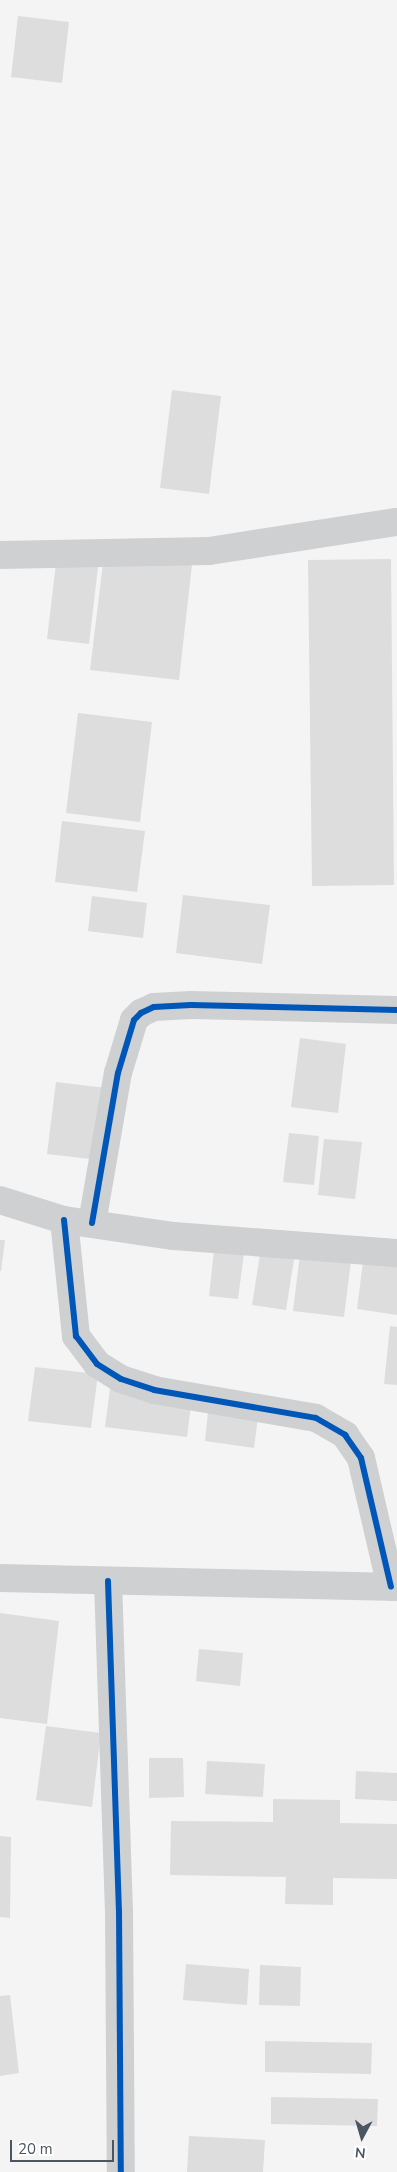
<!DOCTYPE html>
<html>
<head>
<meta charset="utf-8">
<style>
  body { margin:0 }
  #map { position:relative; width:397px; height:2172px; overflow:hidden; background:#f4f4f4; font-family:"Nunito Sans",sans-serif }
  div>[style] { position:absolute }
  .building>* { inset:0; background:#ddddde }
  .minor>* { height:28px; margin:-14px; padding:0 14px; transform-origin:14px; border-radius:14px; background:#ced0d2 }
  .cycleway>* { height:6px; margin:-3px; padding:0 3px; transform-origin:3px; border-radius:3px; background:#0057b8 }
  span { translate:-50% -50%; white-space:nowrap; text-align:center; line-height:1.15; -webkit-text-stroke:4.5px #fff; paint-order:stroke }
  .north { position:absolute; left:337px; top:2112px; width:50px; height:50px; -webkit-text-stroke:4px #fff; paint-order:stroke; rotate:186deg; font-size:14px; font-weight:700; line-height:20px; text-align:center; color:#4a5661 }
  .north::after { content:''; display:block; margin:auto; width:18px; height:22px; background:#4a5661; clip-path:polygon(50% 0,100% 100%,50% 72%,0 100%) }
  .scale { position:absolute; left:10px; top:2140px; width:104px; height:22px; box-sizing:border-box; border:2px solid #4a5661; border-top:0; padding-left:6px; font-size:15px; line-height:18px; white-space:nowrap; color:#4a5661; -webkit-text-stroke:4px #fff; paint-order:stroke }
</style>
</head>
<body>
<div id="map">
  <div class="building">
    <div style="clip-path:polygon(18px 16px,69px 22px,62px 83px,11px 77px)"></div>
    <div style="clip-path:polygon(172px 390px,221px 396px,209px 494px,160px 488px)"></div>
    <div style="clip-path:polygon(57px 555px,99px 559px,89px 644px,47px 639px)"></div>
    <div style="clip-path:polygon(104px 555px,192px 565px,179px 680px,90px 670px)"></div>
    <div style="clip-path:polygon(391px 559px,394px 885px,312px 886px,308px 560px)"></div>
    <div style="clip-path:polygon(78px 713px,152px 722px,140px 822px,66px 813px)"></div>
    <div style="clip-path:polygon(62px 821px,145px 831px,137px 892px,55px 882px)"></div>
    <div style="clip-path:polygon(183px 895px,270px 905px,262px 964px,176px 953px)"></div>
    <div style="clip-path:polygon(92px 896px,147px 903px,143px 938px,88px 931px)"></div>
    <div style="clip-path:polygon(300px 1038px,346px 1044px,338px 1113px,291px 1107px)"></div>
    <div style="clip-path:polygon(56px 1082px,107px 1088px,99px 1160px,47px 1154px)"></div>
    <div style="clip-path:polygon(289px 1133px,319px 1136px,314px 1185px,283px 1182px)"></div>
    <div style="clip-path:polygon(324px 1139px,362px 1142px,355px 1199px,318px 1195px)"></div>
    <div style="clip-path:polygon(0 1240px,5px 1240px,1px 1271px,0 1271px)"></div>
    <div style="clip-path:polygon(261px 1248px,295px 1253px,286px 1310px,252px 1305px)"></div>
    <div style="clip-path:polygon(214px 1250px,244px 1253px,238px 1299px,209px 1296px)"></div>
    <div style="clip-path:polygon(300px 1254px,351px 1261px,344px 1317px,293px 1311px)"></div>
    <div style="clip-path:polygon(364px 1254px,397px 1258px,397px 1315px,357px 1309px)"></div>
    <div style="clip-path:polygon(390px 1326px,397px 1327px,397px 1385px,384px 1384px)"></div>
    <div style="clip-path:polygon(35px 1367px,98px 1374px,91px 1428px,28px 1421px)"></div>
    <div style="clip-path:polygon(110px 1388px,192px 1398px,187px 1437px,105px 1427px)"></div>
    <div style="clip-path:polygon(209px 1403px,259px 1410px,254px 1448px,205px 1441px)"></div>
    <div style="clip-path:polygon(0 1613px,59px 1621px,47px 1724px,0 1718px)"></div>
    <div style="clip-path:polygon(199px 1649px,243px 1653px,240px 1686px,196px 1681px)"></div>
    <div style="clip-path:polygon(46px 1726px,101px 1733px,92px 1807px,36px 1800px)"></div>
    <div style="clip-path:polygon(149px 1758px,183px 1758px,184px 1797px,149px 1798px)"></div>
    <div style="clip-path:polygon(207px 1761px,265px 1764px,263px 1797px,205px 1794px)"></div>
    <div style="clip-path:polygon(356px 1771px,397px 1773px,397px 1801px,355px 1799px)"></div>
    <div style="clip-path:polygon(273px 1799px,340px 1800px,340px 1823px,397px 1824px,397px 1879px,333px 1878px,333px 1905px,285px 1904px,286px 1877px,170px 1875px,171px 1821px,273px 1822px)"></div>
    <div style="clip-path:polygon(0 1836px,11px 1837px,10px 1918px,0 1917px)"></div>
    <div style="clip-path:polygon(186px 1964px,249px 1969px,247px 2005px,183px 2000px)"></div>
    <div style="clip-path:polygon(260px 1965px,301px 1967px,300px 2006px,259px 2005px)"></div>
    <div style="clip-path:polygon(10px 1995px,19px 2073px,0 2076px,0 1996px)"></div>
    <div style="clip-path:polygon(265px 2041px,372px 2043px,371px 2074px,265px 2072px)"></div>
    <div style="clip-path:polygon(271px 2097px,378px 2099px,377px 2126px,271px 2124px)"></div>
    <div style="clip-path:polygon(189px 2136px,265px 2140px,263px 2172px,187px 2172px)"></div>
  </div>
  <div class="minor">
    <div style="left:0;top:555px;width:209px;rotate:-1.1deg"></div>
    <div style="left:209px;top:551px;width:190px;rotate:-8.8deg"></div>
    <div style="left:0;top:1200px;width:67px;rotate:17.4deg"></div>
    <div style="left:64px;top:1220px;width:111px;rotate:8.3deg"></div>
    <div style="left:174px;top:1236px;width:224px;rotate:4.4deg"></div>
    <div style="left:64px;top:1220px;width:117px;rotate:84.1deg"></div>
    <div style="left:76px;top:1336px;width:35px;rotate:53deg"></div>
    <div style="left:97px;top:1364px;width:28px;rotate:32deg"></div>
    <div style="left:121px;top:1379px;width:35px;rotate:18deg"></div>
    <div style="left:154px;top:1390px;width:164px;rotate:9.8deg"></div>
    <div style="left:316px;top:1418px;width:34px;rotate:30deg"></div>
    <div style="left:345px;top:1435px;width:28px;rotate:55deg"></div>
    <div style="left:361px;top:1458px;width:132px;rotate:76.9deg"></div>
    <div style="left:92px;top:1223px;width:152px;rotate:-80.2deg"></div>
    <div style="left:118px;top:1073px;width:55px;rotate:-73.2deg"></div>
    <div style="left:134px;top:1020px;width:10px;rotate:-45deg"></div>
    <div style="left:141px;top:1013px;width:14px;rotate:-25deg"></div>
    <div style="left:154px;top:1007px;width:37px;rotate:-3deg"></div>
    <div style="left:191px;top:1005px;width:206px;rotate:1.4deg"></div>
    <div style="left:0;top:1578px;width:397px;rotate:1.3deg"></div>
    <div style="left:108px;top:1581px;width:330px;rotate:88.1deg"></div>
    <div style="left:119px;top:1911px;width:261px;rotate:89.6deg"></div>
  </div>
  <div class="cycleway">
    <div style="left:64px;top:1220px;width:117px;rotate:84.1deg"></div>
    <div style="left:76px;top:1336px;width:35px;rotate:53deg"></div>
    <div style="left:97px;top:1364px;width:28px;rotate:32deg"></div>
    <div style="left:121px;top:1379px;width:35px;rotate:18deg"></div>
    <div style="left:154px;top:1390px;width:164px;rotate:9.8deg"></div>
    <div style="left:316px;top:1418px;width:34px;rotate:30deg"></div>
    <div style="left:345px;top:1435px;width:28px;rotate:55deg"></div>
    <div style="left:361px;top:1458px;width:132px;rotate:76.9deg"></div>
    <div style="left:92px;top:1223px;width:152px;rotate:-80.2deg"></div>
    <div style="left:118px;top:1073px;width:55px;rotate:-73.2deg"></div>
    <div style="left:134px;top:1020px;width:10px;rotate:-45deg"></div>
    <div style="left:141px;top:1013px;width:14px;rotate:-25deg"></div>
    <div style="left:154px;top:1007px;width:37px;rotate:-3deg"></div>
    <div style="left:191px;top:1005px;width:206px;rotate:1.4deg"></div>
    <div style="left:108px;top:1581px;width:330px;rotate:88.1deg"></div>
    <div style="left:119px;top:1911px;width:261px;rotate:89.6deg"></div>
  </div>
  <div class="north">N</div>
  <div class="scale">20 m</div>
</div>
</body>
</html>
